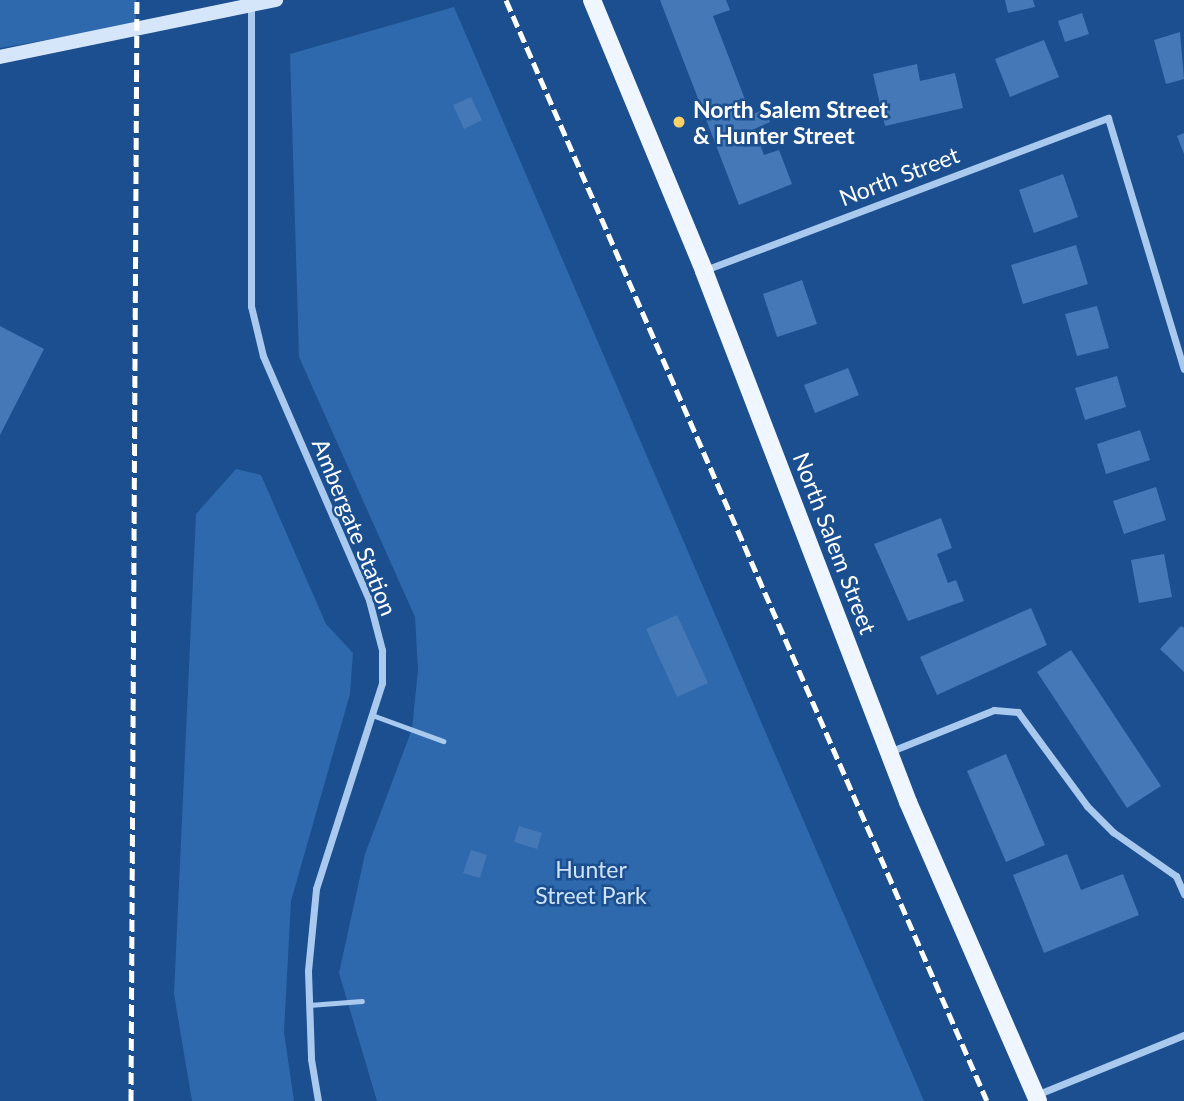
<!DOCTYPE html>
<html>
<head>
<meta charset="utf-8">
<style>
  body { margin:0 }
  #map { position:relative; width:1184px; height:1101px; overflow:hidden; background:#1b4f8f; font-family:Lato,sans-serif }
  div>[style] { position:absolute }
  .green>* { inset:0; background:#2e69ad }
  .building>* { inset:0; background:#4478b7 }
  .lane>* { height:5px; margin:-2.5px; padding:0 2.5px; transform-origin:2.5px; border-radius:2.5px; background:#a9c9ee }
  .street>* { height:7px; margin:-3.5px; padding:0 3.5px; transform-origin:3.5px; border-radius:3.5px; background:#a9c9ee }
  .secondary>* { height:14px; margin:-7px; padding:0 7px; transform-origin:7px; border-radius:7px; background:#d6e6fa }
  .primary>* { height:18px; margin:-9px; padding:0 9px; transform-origin:9px; border-radius:9px; background:#f0f6ff }
  .rail>* { height:5px; margin-top:-2.5px; transform-origin:0; background:repeating-linear-gradient(90deg,#fff 0 12px,transparent 0 17px) }
  .dots>* { width:19px; height:19px; translate:-50% -50%; box-sizing:border-box; border:4px solid #1b4f8f; border-radius:50% }
  span { translate:-50% -50%; white-space:nowrap; text-align:center; line-height:1.15; -webkit-text-stroke:5px #1b4f8f; paint-order:stroke }
  .poi-label { font-size:23px; color:#fff; font-weight:700 }
  .left { translate:0 -50%; text-align:left }
  .street-label { font-size:23px; color:#fff }
  .park-label { font-size:23px; color:#cfe3fa }
</style>
</head>
<body>
<div id="map">
  <div class="green">
    <div style="clip-path:polygon(0 0,136px 0,136px 24px,0 48px)"></div>
    <div style="clip-path:polygon(454px 7px,924px 1101px,377px 1101px,339px 973px,365px 854px,412px 729px,418px 670px,415px 617px,299px 357px,290px 54px)"></div>
    <div style="clip-path:polygon(236px 469px,261px 475px,326px 624px,353px 653px,350px 694px,291px 901px,284px 1032px,294px 1101px,192px 1101px,174px 994px,196px 514px)"></div>
  </div>
  <div class="building">
    <div style="clip-path:polygon(660px 0,726px 0,730px 10px,713px 16px,751px 115px,765px 109px,770px 122px,754px 129px,764px 155px,779px 150px,792px 184px,739px 205px)"></div>
    <div style="clip-path:polygon(1005px 0,1033px 0,1035px 7px,1008px 13px)"></div>
    <div style="clip-path:polygon(1082px 13px,1089px 34px,1065px 42px,1058px 21px)"></div>
    <div style="clip-path:polygon(1180px 32px,1184px 79px,1166px 84px,1154px 40px)"></div>
    <div style="clip-path:polygon(1044px 40px,1059px 77px,1010px 97px,995px 59px)"></div>
    <div style="clip-path:polygon(917px 64px,920px 81px,955px 73px,963px 108px,885px 126px,873px 74px)"></div>
    <div style="clip-path:polygon(471px 97px,482px 120px,464px 129px,453px 105px)"></div>
    <div style="clip-path:polygon(1184px 133px,1184px 154px,1177px 136px)"></div>
    <div style="clip-path:polygon(1063px 174px,1078px 217px,1034px 233px,1019px 190px)"></div>
    <div style="clip-path:polygon(1076px 245px,1088px 284px,1023px 304px,1011px 265px)"></div>
    <div style="clip-path:polygon(802px 280px,817px 324px,777px 337px,763px 294px)"></div>
    <div style="clip-path:polygon(1097px 306px,1109px 348px,1077px 356px,1065px 314px)"></div>
    <div style="clip-path:polygon(0 326px,44px 349px,0 435px)"></div>
    <div style="clip-path:polygon(848px 368px,859px 395px,815px 413px,804px 385px)"></div>
    <div style="clip-path:polygon(1117px 376px,1126px 407px,1085px 420px,1075px 388px)"></div>
    <div style="clip-path:polygon(1140px 430px,1150px 460px,1106px 474px,1097px 444px)"></div>
    <div style="clip-path:polygon(1156px 487px,1166px 520px,1124px 534px,1113px 501px)"></div>
    <div style="clip-path:polygon(941px 518px,952px 548px,937px 554px,948px 583px,956px 580px,964px 601px,908px 621px,874px 544px)"></div>
    <div style="clip-path:polygon(1164px 554px,1172px 597px,1139px 603px,1131px 560px)"></div>
    <div style="clip-path:polygon(1031px 608px,1047px 645px,937px 695px,920px 657px)"></div>
    <div style="clip-path:polygon(677px 615px,708px 683px,677px 697px,646px 629px)"></div>
    <div style="clip-path:polygon(1181px 626px,1184px 628px,1184px 672px,1160px 649px)"></div>
    <div style="clip-path:polygon(1071px 650px,1161px 786px,1127px 808px,1037px 672px)"></div>
    <div style="clip-path:polygon(1006px 754px,1045px 845px,1006px 862px,967px 771px)"></div>
    <div style="clip-path:polygon(519px 826px,542px 833px,537px 849px,514px 842px)"></div>
    <div style="clip-path:polygon(471px 850px,487px 855px,480px 878px,463px 873px)"></div>
    <div style="clip-path:polygon(1067px 854px,1081px 890px,1123px 874px,1139px 915px,1044px 953px,1013px 875px)"></div>
  </div>
  <div class="lane">
    <div style="left:372px;top:715px;width:76px;rotate:20.1deg"></div>
    <div style="left:309px;top:1005px;width:53px;rotate:-4.3deg"></div>
  </div>
  <div class="street">
    <div style="left:251px;top:6px;width:300px;rotate:90deg"></div>
    <div style="left:251px;top:306px;width:51px;rotate:76.5deg"></div>
    <div style="left:263px;top:356px;width:266px;rotate:66.5deg"></div>
    <div style="left:369px;top:600px;width:52px;rotate:75.4deg"></div>
    <div style="left:382px;top:650px;width:33px;rotate:90deg"></div>
    <div style="left:382px;top:683px;width:216px;rotate:107.8deg"></div>
    <div style="left:316px;top:889px;width:82px;rotate:95.6deg"></div>
    <div style="left:308px;top:971px;width:88px;rotate:88deg"></div>
    <div style="left:311px;top:1059px;width:43px;rotate:80.5deg"></div>
    <div style="left:705px;top:270px;width:431px;rotate:-20.7deg"></div>
    <div style="left:1108px;top:118px;width:262px;rotate:73.2deg"></div>
    <div style="left:889px;top:752px;width:113px;rotate:-21.8deg"></div>
    <div style="left:994px;top:710px;width:24px;rotate:5deg"></div>
    <div style="left:1018px;top:712px;width:117px;rotate:53.7deg"></div>
    <div style="left:1087px;top:806px;width:37px;rotate:45deg"></div>
    <div style="left:1113px;top:832px;width:77px;rotate:34.9deg"></div>
    <div style="left:1176px;top:876px;width:20px;rotate:66deg"></div>
    <div style="left:1036px;top:1095px;width:160px;rotate:-22.1deg"></div>
  </div>
  <div class="secondary">
    <div style="left:0;top:57px;width:282px;rotate:-11.7deg"></div>
  </div>
  <div class="primary">
    <div style="left:592px;top:0;width:293px;rotate:67.5deg"></div>
    <div style="left:704px;top:271px;width:569px;rotate:68.98deg"></div>
    <div style="left:908px;top:802px;width:326px;rotate:66.5deg"></div>
  </div>
  <div class="rail">
    <div style="left:506px;top:0;width:1201px;rotate:66.4deg"></div>
    <div style="left:131px;top:1101px;width:1101px;rotate:-89.69deg"></div>
  </div>
  <div class="dots">
    <div style="left:679px;top:122px;background:#ffd166"></div>
  </div>
  <div class="poi-label">
    <span class="left" style="left:693px;top:122px">North Salem Street<br>&amp; Hunter Street</span>
  </div>
  <div class="street-label">
    <span style="left:899px;top:176px;rotate:-21deg">North Street</span>
    <span style="left:355px;top:527px;rotate:68deg">Ambergate Station</span>
    <span style="left:835px;top:543px;rotate:69deg">North Salem Street</span>
  </div>
  <div class="park-label">
    <span style="left:591px;top:882px">Hunter<br>Street Park</span>
  </div>
</div>
</body>
</html>
